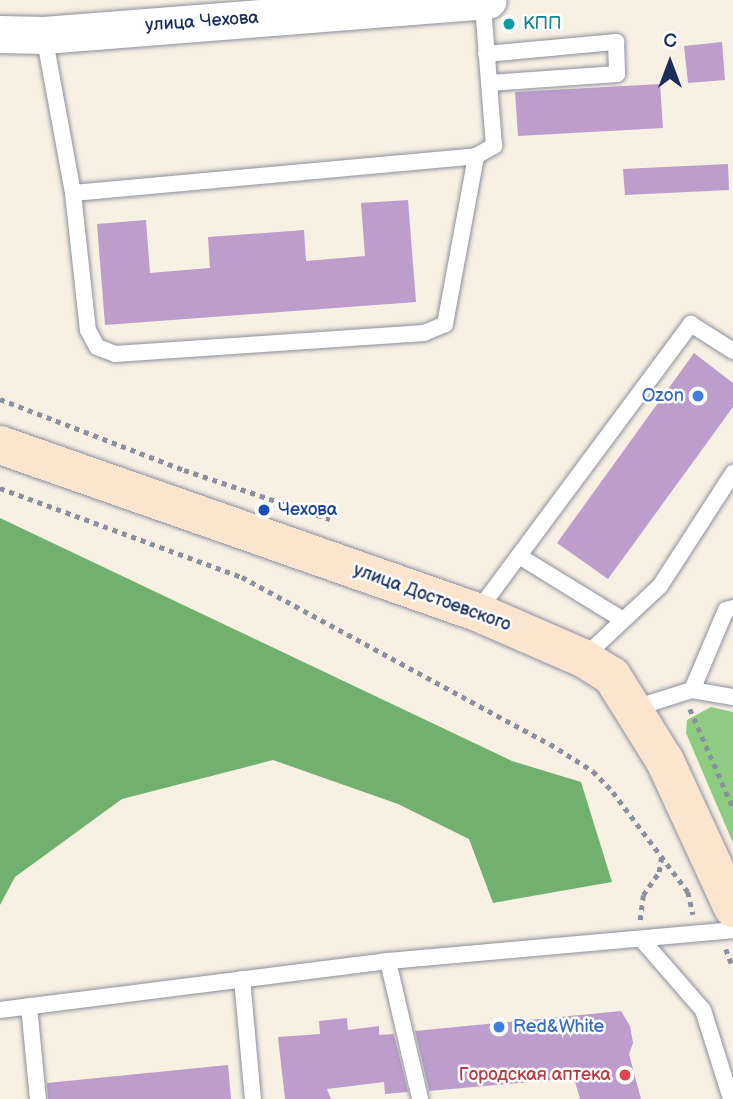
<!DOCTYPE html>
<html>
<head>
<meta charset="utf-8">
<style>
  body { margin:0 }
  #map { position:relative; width:733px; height:1099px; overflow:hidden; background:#f8f0e2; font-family:"Balsamiq Sans",sans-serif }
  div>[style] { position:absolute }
  .green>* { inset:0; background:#8ecc82 }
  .forest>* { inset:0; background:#72b070 }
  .building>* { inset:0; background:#bc9dcc }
  .path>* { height:4.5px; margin-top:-2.25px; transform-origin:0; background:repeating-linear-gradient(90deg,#8a90a0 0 5px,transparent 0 10px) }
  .roads { filter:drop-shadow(0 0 2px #8a90a0) drop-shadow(0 0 2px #8a90a0) }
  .service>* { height:16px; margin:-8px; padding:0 8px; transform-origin:8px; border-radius:8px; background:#fff }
  .tertiary>* { height:37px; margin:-18.5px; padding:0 18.5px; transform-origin:18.5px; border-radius:18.5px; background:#fff }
  .secondary>* { height:38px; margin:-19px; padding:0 19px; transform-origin:19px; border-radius:19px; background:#fbe5cf }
  .dots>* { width:19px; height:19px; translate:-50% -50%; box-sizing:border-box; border:4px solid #fff; border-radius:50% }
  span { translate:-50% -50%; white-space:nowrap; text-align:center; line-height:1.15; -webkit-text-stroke:5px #fff; paint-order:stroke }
  .street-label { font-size:18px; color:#1b2f5e }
  .culture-label { font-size:18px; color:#0d838f }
  .left { translate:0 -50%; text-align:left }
  .shop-label { font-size:18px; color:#366cbe }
  .right { translate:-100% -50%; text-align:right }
  .transit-label { font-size:18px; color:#164399 }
  .health-label { font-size:18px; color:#be3a42 }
  .north { position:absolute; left:635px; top:28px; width:70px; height:70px; -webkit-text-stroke:5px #fff; paint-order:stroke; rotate:0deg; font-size:19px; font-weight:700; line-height:28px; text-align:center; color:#1b2f5e }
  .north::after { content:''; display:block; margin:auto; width:24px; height:32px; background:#1b2f5e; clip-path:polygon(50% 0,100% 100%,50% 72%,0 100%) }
</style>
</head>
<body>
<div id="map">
  <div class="green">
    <div style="clip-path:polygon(711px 707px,733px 712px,733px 843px,686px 733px,687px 720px)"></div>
  </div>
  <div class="forest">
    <div style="clip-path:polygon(0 518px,512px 761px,581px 782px,612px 882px,493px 903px,469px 839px,398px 804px,273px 760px,122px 799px,15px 877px,0 905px)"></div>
  </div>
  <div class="building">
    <div style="clip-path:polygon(722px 42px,725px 80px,688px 83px,684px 46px)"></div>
    <div style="clip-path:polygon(660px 84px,663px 128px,518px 136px,515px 92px)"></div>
    <div style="clip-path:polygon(728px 164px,729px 190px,625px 195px,623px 169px)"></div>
    <div style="clip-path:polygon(408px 200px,416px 302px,105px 325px,97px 224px,146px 220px,150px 273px,210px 268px,208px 237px,304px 230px,306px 261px,365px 256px,361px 203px)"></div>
    <div style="clip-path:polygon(694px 353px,733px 383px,733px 407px,608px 579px,557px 543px)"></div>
    <div style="clip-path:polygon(621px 1011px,630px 1026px,633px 1043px,629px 1054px,641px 1099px,580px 1099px,574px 1078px,429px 1091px,415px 1031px)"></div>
    <div style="clip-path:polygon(347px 1018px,348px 1030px,379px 1026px,379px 1035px,394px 1034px,408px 1092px,385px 1094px,384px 1082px,327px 1089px,331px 1099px,285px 1099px,278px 1037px,320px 1034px,319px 1021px)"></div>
    <div style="clip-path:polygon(228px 1065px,231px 1099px,48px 1099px,47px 1083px)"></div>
  </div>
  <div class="path">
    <div style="left:0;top:399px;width:197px;rotate:21.1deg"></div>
    <div style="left:184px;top:470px;width:154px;rotate:18.6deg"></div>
    <div style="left:0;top:488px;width:258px;rotate:20.2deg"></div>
    <div style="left:242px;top:577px;width:350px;rotate:28.5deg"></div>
    <div style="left:550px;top:744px;width:51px;rotate:32.1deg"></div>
    <div style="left:593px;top:771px;width:29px;rotate:46deg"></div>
    <div style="left:613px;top:792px;width:125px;rotate:53.1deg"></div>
    <div style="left:688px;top:892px;width:23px;rotate:77deg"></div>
    <div style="left:690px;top:709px;width:108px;rotate:66.5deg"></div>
    <div style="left:640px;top:920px;width:25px;rotate:-83deg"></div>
    <div style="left:643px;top:895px;width:28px;rotate:-55deg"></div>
    <div style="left:659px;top:872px;width:18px;rotate:-81deg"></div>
    <div style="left:726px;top:949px;width:19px;rotate:69deg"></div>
  </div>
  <div class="roads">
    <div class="service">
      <div style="left:44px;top:35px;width:161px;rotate:79.6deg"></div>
      <div style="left:73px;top:193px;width:138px;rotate:83.8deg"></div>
      <div style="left:88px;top:330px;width:19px;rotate:62deg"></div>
      <div style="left:97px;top:347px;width:19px;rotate:21deg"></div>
      <div style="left:115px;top:354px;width:310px;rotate:-3.9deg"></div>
      <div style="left:424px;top:333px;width:23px;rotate:-23deg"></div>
      <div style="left:445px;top:324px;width:171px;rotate:-79.5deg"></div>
      <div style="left:486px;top:54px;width:131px;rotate:-5.3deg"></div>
      <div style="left:616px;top:42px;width:32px;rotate:88deg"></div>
      <div style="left:617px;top:74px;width:128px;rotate:176deg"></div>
      <div style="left:73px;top:193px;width:405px;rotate:-5.2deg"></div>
      <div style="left:476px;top:156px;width:21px;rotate:-29deg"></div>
      <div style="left:494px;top:146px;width:128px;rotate:-94.5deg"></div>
      <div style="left:484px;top:18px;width:18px;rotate:-81deg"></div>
      <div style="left:519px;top:556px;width:122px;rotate:31.6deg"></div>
      <div style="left:477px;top:612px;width:359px;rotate:-53.4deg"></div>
      <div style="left:691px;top:324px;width:50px;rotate:32.7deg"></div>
      <div style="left:583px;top:658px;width:105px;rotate:-43.1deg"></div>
      <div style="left:660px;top:586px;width:135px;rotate:-57.1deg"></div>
      <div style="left:692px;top:690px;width:87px;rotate:-67deg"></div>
      <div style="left:726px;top:610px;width:7px;rotate:-16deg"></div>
      <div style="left:635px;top:708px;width:60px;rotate:-17.5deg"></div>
      <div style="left:692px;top:690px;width:42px;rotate:9.7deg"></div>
      <div style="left:643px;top:941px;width:91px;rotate:49deg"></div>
      <div style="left:703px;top:1010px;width:93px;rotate:72.5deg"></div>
      <div style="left:388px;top:961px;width:142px;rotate:76.9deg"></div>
      <div style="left:242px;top:979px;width:121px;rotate:84.8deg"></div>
      <div style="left:29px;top:1006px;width:93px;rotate:84.5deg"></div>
      <div style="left:0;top:1010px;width:391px;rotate:-7.2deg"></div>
      <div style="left:388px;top:961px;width:346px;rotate:-5.1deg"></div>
    </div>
    <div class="tertiary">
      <div style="left:0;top:34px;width:44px;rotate:1.3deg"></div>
      <div style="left:44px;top:35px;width:445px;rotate:-4.5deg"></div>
    </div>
    <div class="secondary">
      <div style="left:0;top:445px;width:505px;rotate:19.3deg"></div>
      <div style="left:477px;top:612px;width:116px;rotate:23.5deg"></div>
      <div style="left:583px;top:658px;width:34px;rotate:32deg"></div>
      <div style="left:612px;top:676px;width:100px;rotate:58.1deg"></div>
      <div style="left:665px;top:761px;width:162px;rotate:65.2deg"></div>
    </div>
  </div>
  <div class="dots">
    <div style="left:509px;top:24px;background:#0f9aa8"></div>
    <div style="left:698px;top:396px;background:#3f7fe0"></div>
    <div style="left:264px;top:510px;background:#1a4fb4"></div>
    <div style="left:499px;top:1027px;background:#3f7fe0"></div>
    <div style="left:625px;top:1075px;background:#e0444e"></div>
  </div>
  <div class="street-label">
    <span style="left:202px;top:22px;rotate:-4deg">улица Чехова</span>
    <span style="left:432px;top:598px;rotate:20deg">улица Достоевского</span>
  </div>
  <div class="culture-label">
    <span class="left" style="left:523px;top:24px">КПП</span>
  </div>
  <div class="shop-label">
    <span class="right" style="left:684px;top:396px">Ozon</span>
    <span class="left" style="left:513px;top:1027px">Red&amp;White</span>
  </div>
  <div class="transit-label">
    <span class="left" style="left:278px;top:510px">Чехова</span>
  </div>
  <div class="health-label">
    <span class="right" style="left:611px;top:1075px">Городская аптека</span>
  </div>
  <div class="north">С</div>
</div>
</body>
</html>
